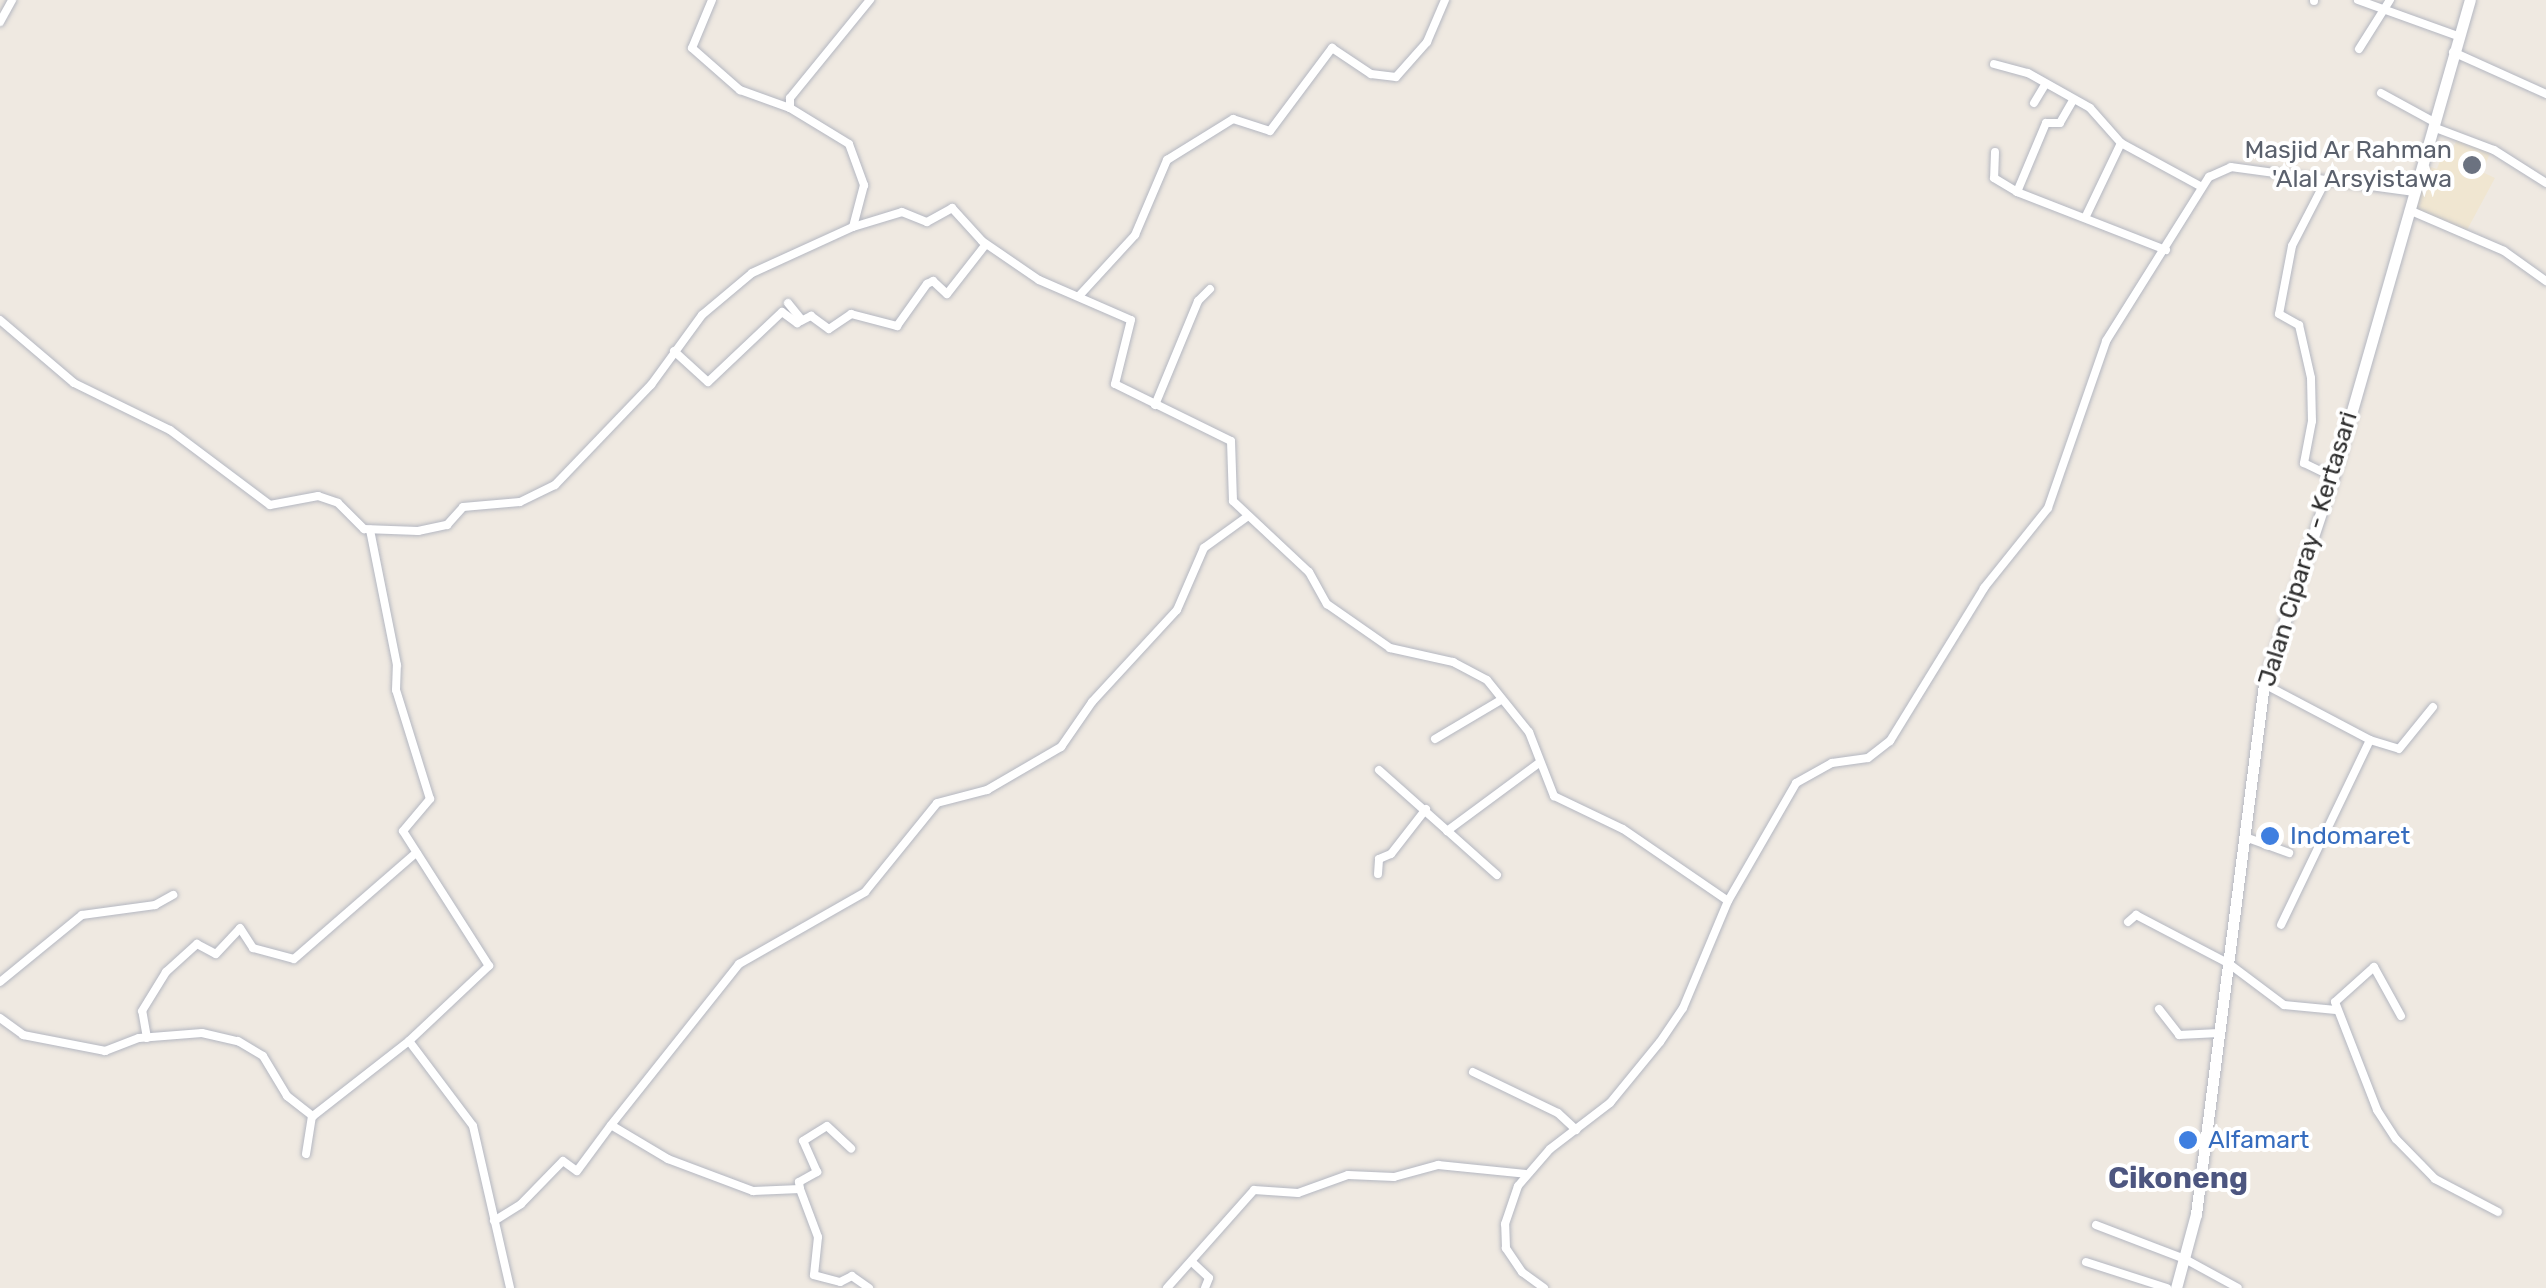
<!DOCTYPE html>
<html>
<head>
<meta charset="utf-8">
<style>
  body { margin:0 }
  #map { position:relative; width:2546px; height:1288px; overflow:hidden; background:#efe9e1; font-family:Rubik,sans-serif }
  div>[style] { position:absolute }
  .education>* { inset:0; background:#f0e6d1 }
  .roads { filter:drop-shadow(0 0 2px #b4b7c1) drop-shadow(0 0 2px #b4b7c1) }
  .street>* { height:8px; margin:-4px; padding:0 4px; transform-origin:4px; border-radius:4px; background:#fff }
  .secondary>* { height:11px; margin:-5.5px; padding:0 5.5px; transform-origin:5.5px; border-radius:5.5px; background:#fff }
  .dots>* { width:28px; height:28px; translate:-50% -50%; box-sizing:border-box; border:5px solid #fff; border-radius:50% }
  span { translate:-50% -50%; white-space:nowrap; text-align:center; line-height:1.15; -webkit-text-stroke:8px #fff; paint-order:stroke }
  .worship-label { font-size:25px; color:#5b616d }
  .right { translate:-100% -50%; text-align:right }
  .street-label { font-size:25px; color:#2e2e2e }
  .shop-label { font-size:25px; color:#366cbe }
  .left { translate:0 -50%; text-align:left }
  .quarter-label { font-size:30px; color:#4d5680; font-weight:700 }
</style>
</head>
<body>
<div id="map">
  <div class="education">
    <div style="clip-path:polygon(2458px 137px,2491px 151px,2482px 172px,2495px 178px,2467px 230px,2414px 209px,2427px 166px,2437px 169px,2441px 158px,2448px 160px)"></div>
  </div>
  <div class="roads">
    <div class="street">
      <div style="left:712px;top:0;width:52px;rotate:112.6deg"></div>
      <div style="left:692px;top:48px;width:64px;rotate:41.2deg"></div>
      <div style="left:740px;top:90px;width:53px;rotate:19.8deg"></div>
      <div style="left:790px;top:108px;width:69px;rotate:31.4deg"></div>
      <div style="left:849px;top:144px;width:44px;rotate:69.9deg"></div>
      <div style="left:864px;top:185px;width:43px;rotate:104.7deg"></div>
      <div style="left:2358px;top:0;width:106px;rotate:19.8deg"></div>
      <div style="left:2314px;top:1px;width:1px;rotate:-90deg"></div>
      <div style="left:0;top:22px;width:25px;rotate:-61deg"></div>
      <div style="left:2359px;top:49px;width:58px;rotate:-57.7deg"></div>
      <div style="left:2453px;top:52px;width:102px;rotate:24.3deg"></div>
      <div style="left:1994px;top:64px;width:35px;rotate:15deg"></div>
      <div style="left:2028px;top:73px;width:71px;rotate:29.4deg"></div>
      <div style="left:2090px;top:108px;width:47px;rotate:48.5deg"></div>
      <div style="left:2121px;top:143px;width:92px;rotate:28.5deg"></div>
      <div style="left:2381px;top:93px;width:60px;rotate:28.7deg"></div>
      <div style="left:2072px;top:102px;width:24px;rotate:120deg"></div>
      <div style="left:2060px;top:123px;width:14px;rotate:180deg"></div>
      <div style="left:2046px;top:123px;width:75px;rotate:112.8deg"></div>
      <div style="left:2017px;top:192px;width:160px;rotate:21.3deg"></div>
      <div style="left:2034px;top:103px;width:21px;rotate:-59deg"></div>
      <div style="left:790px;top:108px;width:10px;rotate:-90deg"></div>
      <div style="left:790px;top:98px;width:127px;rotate:-50.8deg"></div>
      <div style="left:2433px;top:127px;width:65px;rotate:20.7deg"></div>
      <div style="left:2494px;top:150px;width:62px;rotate:32.4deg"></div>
      <div style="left:1995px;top:152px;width:26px;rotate:92deg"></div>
      <div style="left:1994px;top:178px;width:27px;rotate:31deg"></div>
      <div style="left:2326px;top:180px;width:74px;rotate:117.3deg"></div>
      <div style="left:2292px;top:246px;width:69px;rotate:100.8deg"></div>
      <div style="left:2279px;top:314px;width:23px;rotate:29deg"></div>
      <div style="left:2299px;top:325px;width:54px;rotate:77.2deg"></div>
      <div style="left:2311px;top:378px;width:43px;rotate:88.7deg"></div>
      <div style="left:2312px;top:421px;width:43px;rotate:100.8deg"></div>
      <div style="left:2304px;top:463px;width:32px;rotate:26deg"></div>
      <div style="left:2409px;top:210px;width:103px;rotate:23.3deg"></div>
      <div style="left:2504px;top:251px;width:52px;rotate:35.5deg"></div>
      <div style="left:2086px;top:216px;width:81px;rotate:-64.4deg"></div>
      <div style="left:1079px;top:296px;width:83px;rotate:-47.4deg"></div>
      <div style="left:1135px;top:235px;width:82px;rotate:-66.9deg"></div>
      <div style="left:1167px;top:160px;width:78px;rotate:-31.8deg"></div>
      <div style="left:1233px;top:119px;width:39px;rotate:18deg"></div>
      <div style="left:1270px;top:131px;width:104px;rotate:-53.2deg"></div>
      <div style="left:1332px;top:48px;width:47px;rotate:33.7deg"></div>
      <div style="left:1371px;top:74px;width:25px;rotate:7deg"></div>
      <div style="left:1396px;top:77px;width:47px;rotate:-48.5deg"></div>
      <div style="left:1427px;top:42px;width:46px;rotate:-66.8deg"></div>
      <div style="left:788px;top:303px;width:22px;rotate:51deg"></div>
      <div style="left:0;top:320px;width:97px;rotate:40.4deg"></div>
      <div style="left:74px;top:383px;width:107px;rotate:26.1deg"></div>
      <div style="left:170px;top:430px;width:125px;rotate:36.9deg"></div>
      <div style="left:270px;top:505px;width:49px;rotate:-10.6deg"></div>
      <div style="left:318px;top:496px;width:21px;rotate:19deg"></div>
      <div style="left:338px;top:503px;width:37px;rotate:45deg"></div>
      <div style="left:364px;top:529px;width:54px;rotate:2.1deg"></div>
      <div style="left:418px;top:531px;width:30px;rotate:-12deg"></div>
      <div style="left:447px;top:525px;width:24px;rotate:-48deg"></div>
      <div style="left:463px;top:507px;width:57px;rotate:-5deg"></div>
      <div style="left:520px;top:502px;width:39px;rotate:-26deg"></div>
      <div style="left:555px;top:485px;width:139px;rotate:-46.2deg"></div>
      <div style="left:651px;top:385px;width:87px;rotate:-53.9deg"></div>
      <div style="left:702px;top:315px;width:65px;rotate:-40deg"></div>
      <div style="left:752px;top:273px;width:111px;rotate:-24.5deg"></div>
      <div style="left:853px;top:227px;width:51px;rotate:-17deg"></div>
      <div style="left:902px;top:212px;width:27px;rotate:22deg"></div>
      <div style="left:927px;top:222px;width:29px;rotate:-29deg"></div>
      <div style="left:952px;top:208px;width:45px;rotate:47.7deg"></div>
      <div style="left:982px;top:241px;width:69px;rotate:34.4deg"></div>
      <div style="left:1039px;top:280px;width:100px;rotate:23.5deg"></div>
      <div style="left:1131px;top:320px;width:66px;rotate:104deg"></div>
      <div style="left:1115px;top:384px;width:129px;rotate:26.2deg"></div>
      <div style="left:1231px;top:441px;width:60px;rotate:88.1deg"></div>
      <div style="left:1233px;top:501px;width:104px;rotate:43.1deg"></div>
      <div style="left:1309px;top:572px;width:37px;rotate:61deg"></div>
      <div style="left:1327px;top:604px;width:77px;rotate:34.9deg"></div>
      <div style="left:1390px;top:648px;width:65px;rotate:12.5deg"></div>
      <div style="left:1453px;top:662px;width:38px;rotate:28deg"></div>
      <div style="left:1487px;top:680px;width:67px;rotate:51.1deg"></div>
      <div style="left:1529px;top:732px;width:69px;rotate:68.7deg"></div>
      <div style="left:1554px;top:796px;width:76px;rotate:25.6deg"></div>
      <div style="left:1623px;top:829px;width:127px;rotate:34.4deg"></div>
      <div style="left:674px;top:351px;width:46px;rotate:42.4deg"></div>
      <div style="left:708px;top:382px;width:102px;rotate:-43.4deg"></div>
      <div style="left:782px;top:312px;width:19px;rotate:36deg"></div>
      <div style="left:797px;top:323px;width:16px;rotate:-27deg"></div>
      <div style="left:811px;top:316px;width:22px;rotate:36deg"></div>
      <div style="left:829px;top:329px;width:27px;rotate:-34deg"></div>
      <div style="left:851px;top:314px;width:48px;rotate:14.6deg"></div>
      <div style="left:897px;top:326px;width:52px;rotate:-54.5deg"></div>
      <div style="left:927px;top:284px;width:7px;rotate:-27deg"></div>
      <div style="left:933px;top:281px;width:19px;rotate:43deg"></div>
      <div style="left:947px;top:294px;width:63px;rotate:-52deg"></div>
      <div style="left:1155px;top:405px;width:113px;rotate:-67.5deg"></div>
      <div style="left:1198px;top:301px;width:17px;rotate:-45deg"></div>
      <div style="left:2264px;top:684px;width:120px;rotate:27.8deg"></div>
      <div style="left:2370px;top:740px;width:205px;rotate:115.7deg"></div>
      <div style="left:1435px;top:739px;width:77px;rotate:-30.6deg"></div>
      <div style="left:2370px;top:740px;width:30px;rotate:17deg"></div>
      <div style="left:2399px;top:749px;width:54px;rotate:-51deg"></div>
      <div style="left:1379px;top:770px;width:158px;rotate:41.7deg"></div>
      <div style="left:1447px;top:831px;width:114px;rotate:-36.5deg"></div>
      <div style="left:2245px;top:837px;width:47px;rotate:20deg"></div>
      <div style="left:1378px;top:874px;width:15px;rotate:-86deg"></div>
      <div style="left:1379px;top:859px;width:13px;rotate:-23deg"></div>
      <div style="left:1391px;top:854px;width:57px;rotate:-52.1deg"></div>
      <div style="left:2128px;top:922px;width:11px;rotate:-41deg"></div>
      <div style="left:2136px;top:915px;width:104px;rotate:27.6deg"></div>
      <div style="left:2228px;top:963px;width:70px;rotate:36.9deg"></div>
      <div style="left:2284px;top:1005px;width:52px;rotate:5.5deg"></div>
      <div style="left:0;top:982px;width:106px;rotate:-39.3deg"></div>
      <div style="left:82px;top:915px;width:74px;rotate:-7.8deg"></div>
      <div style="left:155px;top:905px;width:21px;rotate:-29deg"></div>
      <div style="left:2159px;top:1009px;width:33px;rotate:52deg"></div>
      <div style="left:2179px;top:1035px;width:40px;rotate:-2.9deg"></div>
      <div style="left:2401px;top:1016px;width:56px;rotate:-118.9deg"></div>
      <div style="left:2374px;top:967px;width:52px;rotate:138.1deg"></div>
      <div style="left:2335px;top:1002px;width:116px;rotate:68.7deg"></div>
      <div style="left:2377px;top:1110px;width:35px;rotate:57deg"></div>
      <div style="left:2396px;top:1139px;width:56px;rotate:45.7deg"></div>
      <div style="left:2435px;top:1179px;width:71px;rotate:27.6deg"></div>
      <div style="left:0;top:1018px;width:29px;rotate:36deg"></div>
      <div style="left:23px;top:1035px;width:84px;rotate:11deg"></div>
      <div style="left:105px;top:1051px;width:36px;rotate:-21deg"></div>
      <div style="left:139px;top:1038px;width:63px;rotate:-4.5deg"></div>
      <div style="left:202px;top:1033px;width:37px;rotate:13deg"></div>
      <div style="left:238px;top:1041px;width:29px;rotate:31deg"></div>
      <div style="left:263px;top:1056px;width:47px;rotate:59deg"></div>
      <div style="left:287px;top:1096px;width:33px;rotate:38deg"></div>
      <div style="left:313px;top:1116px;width:122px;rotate:-38deg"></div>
      <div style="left:409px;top:1041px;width:110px;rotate:-43.2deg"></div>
      <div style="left:489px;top:966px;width:160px;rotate:-122.5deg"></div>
      <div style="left:403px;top:831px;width:42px;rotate:-49.8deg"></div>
      <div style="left:430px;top:799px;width:114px;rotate:-107.3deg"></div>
      <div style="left:396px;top:690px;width:25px;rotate:-88deg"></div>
      <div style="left:397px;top:665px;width:138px;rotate:-101.3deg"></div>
      <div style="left:147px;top:1038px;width:27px;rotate:-100deg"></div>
      <div style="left:142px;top:1011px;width:46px;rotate:-58.4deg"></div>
      <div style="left:166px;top:972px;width:42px;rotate:-42.1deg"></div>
      <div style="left:197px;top:944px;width:21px;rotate:28deg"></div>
      <div style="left:216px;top:954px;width:35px;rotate:-47deg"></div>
      <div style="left:240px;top:928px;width:24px;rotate:57deg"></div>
      <div style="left:253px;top:948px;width:42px;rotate:15deg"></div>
      <div style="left:294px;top:959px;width:162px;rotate:-41deg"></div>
      <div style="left:409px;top:1041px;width:106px;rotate:53deg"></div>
      <div style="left:473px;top:1126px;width:166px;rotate:77.1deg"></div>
      <div style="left:1473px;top:1072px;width:94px;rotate:25.8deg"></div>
      <div style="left:1558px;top:1113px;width:25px;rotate:43deg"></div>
      <div style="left:306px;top:1154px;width:39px;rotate:-81deg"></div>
      <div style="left:800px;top:1189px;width:7px;rotate:-98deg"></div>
      <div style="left:799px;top:1182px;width:21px;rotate:-29deg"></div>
      <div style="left:817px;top:1172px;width:34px;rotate:-114deg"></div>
      <div style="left:803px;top:1141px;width:28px;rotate:-32deg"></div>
      <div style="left:827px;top:1126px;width:33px;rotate:43deg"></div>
      <div style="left:494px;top:1221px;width:32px;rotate:-32deg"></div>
      <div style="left:521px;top:1204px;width:60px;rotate:-45.7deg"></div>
      <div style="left:563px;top:1161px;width:17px;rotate:36deg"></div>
      <div style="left:577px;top:1171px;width:57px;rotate:-53.5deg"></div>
      <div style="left:2096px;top:1225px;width:95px;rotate:20.9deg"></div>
      <div style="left:2185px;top:1259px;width:60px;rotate:28.7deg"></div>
      <div style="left:1192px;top:1262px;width:23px;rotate:43deg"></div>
      <div style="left:1209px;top:1278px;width:11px;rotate:112deg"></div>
      <div style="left:2086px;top:1262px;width:85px;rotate:17.8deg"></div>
      <div style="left:869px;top:1288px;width:21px;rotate:-145deg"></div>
      <div style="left:852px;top:1276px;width:13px;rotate:153deg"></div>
      <div style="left:840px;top:1282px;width:27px;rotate:-165deg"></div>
      <div style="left:814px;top:1275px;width:38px;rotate:-84deg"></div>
      <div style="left:818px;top:1237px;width:51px;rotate:-110.6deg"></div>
      <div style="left:800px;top:1189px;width:47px;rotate:177.6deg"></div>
      <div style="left:753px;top:1191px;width:91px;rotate:-159.4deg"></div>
      <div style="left:668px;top:1159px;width:66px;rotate:-149.2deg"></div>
      <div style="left:611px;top:1125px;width:206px;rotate:-51.5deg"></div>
      <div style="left:739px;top:964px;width:145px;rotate:-29.7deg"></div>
      <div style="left:865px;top:892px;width:114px;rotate:-51deg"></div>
      <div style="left:937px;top:803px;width:52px;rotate:-14.6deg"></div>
      <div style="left:987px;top:790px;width:86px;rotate:-30.2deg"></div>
      <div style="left:1061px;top:747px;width:55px;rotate:-55.4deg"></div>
      <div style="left:1092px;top:702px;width:125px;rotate:-47.3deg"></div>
      <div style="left:1177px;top:610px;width:68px;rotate:-66.5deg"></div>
      <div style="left:1204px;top:548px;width:54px;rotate:-36deg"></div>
      <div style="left:1167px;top:1288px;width:131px;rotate:-48.4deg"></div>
      <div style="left:1254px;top:1190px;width:44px;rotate:3.9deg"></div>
      <div style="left:1298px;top:1193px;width:53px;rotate:-19.8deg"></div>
      <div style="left:1348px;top:1175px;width:46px;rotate:2.5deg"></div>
      <div style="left:1394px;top:1177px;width:46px;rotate:-15.3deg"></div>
      <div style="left:1438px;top:1165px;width:88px;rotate:5.8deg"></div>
      <div style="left:1544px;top:1288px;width:27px;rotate:-144deg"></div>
      <div style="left:1522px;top:1272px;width:29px;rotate:-124deg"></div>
      <div style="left:1506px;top:1248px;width:24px;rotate:-92deg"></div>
      <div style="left:1505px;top:1224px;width:40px;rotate:-71.1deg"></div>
      <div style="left:1518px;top:1186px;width:49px;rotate:-49.1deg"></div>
      <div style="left:1550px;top:1149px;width:76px;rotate:-37.5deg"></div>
      <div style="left:1610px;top:1103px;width:79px;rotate:-50.7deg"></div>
      <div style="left:1660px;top:1042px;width:41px;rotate:-55.9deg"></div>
      <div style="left:1683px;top:1008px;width:116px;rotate:-67.2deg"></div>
      <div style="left:1728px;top:901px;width:136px;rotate:-60deg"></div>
      <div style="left:1796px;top:783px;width:41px;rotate:-29.1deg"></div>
      <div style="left:1832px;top:763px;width:36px;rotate:-8deg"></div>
      <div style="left:1868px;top:758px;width:28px;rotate:-38deg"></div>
      <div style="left:1890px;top:741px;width:180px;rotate:-58.4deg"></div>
      <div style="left:1984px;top:588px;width:102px;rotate:-51.3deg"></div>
      <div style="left:2048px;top:508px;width:177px;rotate:-70.8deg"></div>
      <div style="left:2106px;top:341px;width:194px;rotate:-57.9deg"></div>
      <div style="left:2209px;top:177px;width:24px;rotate:-24deg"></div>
      <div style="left:2231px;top:167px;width:185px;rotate:7.8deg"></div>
    </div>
    <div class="secondary">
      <div style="left:2176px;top:1288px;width:77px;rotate:-74.9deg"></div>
      <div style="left:2196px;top:1214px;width:534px;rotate:-82.69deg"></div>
      <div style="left:2264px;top:684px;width:218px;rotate:-71.6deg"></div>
      <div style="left:2333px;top:477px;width:496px;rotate:-74deg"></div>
    </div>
  </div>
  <div class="dots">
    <div style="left:2472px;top:165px;background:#6b7280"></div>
    <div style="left:2270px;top:836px;background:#3f7fe0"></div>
    <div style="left:2188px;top:1140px;background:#3f7fe0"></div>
  </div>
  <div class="worship-label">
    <span class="right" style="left:2452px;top:165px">Masjid Ar Rahman<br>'Alal Arsyistawa</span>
  </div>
  <div class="street-label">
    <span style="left:2308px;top:549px;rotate:-73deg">Jalan Ciparay - Kertasari</span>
  </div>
  <div class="shop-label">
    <span class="left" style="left:2290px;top:836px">Indomaret</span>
    <span class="left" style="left:2208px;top:1140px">Alfamart</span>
  </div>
  <div class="quarter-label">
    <span style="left:2178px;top:1178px">Cikoneng</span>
  </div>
</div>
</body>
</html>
